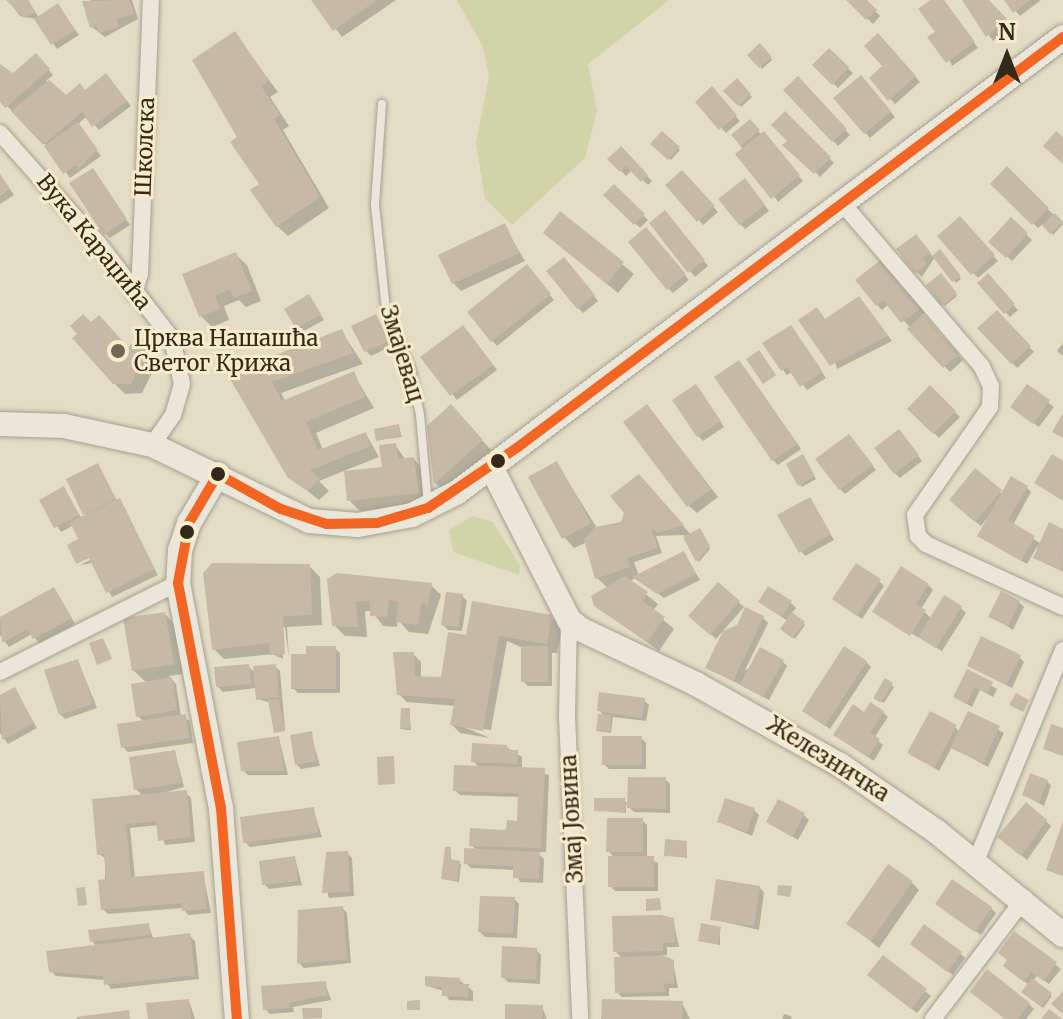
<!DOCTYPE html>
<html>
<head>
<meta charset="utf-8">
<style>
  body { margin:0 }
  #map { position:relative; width:1063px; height:1019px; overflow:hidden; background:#e3ddc6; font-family:Merriweather,serif }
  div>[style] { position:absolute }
  .green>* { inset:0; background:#d0d4a8 }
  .shadow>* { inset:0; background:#0003 }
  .building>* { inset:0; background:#c6baa7 }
  .roads { filter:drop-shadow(0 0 2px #a7a090) drop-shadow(0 0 2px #a7a090) }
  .lane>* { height:8px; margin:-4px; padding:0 4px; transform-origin:4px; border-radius:4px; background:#eae6d9 }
  .street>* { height:16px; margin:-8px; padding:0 8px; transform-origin:8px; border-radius:8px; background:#eae6d9 }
  .secondary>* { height:24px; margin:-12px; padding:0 12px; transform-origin:12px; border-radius:12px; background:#eae6d9 }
  .bus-1>* { height:10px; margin:-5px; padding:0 5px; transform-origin:5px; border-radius:5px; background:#f26522 }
  .dots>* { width:22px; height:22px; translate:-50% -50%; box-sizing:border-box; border:4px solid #f6ecca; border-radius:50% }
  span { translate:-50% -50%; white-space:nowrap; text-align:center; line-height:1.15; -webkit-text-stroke:6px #f6ecca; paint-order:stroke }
  .street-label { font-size:22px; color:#34281a }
  .poi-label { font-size:22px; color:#34281a }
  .left { translate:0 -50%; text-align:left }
  .north { position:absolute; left:967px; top:16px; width:80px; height:80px; -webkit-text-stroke:6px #f6ecca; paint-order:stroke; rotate:0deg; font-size:22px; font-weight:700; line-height:32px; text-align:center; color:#34281a }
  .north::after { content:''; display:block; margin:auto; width:28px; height:36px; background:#34281a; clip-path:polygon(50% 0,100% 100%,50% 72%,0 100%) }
</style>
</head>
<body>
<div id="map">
  <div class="green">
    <div style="clip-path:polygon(457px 0,669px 0,588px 64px,597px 111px,585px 158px,512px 225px,485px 199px,476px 143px,489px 77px,483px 47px)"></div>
    <div style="clip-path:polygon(473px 516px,493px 522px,520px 566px,519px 575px,453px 552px,449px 530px)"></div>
  </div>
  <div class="shadow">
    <div style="clip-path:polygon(8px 0,28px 0,39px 18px,58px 6px,79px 35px,57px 49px,36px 19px,20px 16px)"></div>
    <div style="clip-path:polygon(92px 0,132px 0,138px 19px,105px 37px,92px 27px,84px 3px)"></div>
    <div style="clip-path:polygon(314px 0,396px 0,342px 37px)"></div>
    <div style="clip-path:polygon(849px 0,864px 0,880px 16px,873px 24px)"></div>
    <div style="clip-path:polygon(934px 0,943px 0,978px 48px,952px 66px,938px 32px)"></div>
    <div style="clip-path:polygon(965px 0,988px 0,1010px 25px,993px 41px)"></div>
    <div style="clip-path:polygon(1006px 0,1041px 0,1020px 16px)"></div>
    <div style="clip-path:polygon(234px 33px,278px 92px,270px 97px,289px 126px,283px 130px,329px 208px,288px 236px,277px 226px,240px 138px)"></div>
    <div style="clip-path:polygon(883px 40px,920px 82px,895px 104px,872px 78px,885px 66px)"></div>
    <div style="clip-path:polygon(760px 46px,772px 60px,762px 69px,750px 55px)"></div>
    <div style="clip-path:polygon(829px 51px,853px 73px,838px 88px,815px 65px)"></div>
    <div style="clip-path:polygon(36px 55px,53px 75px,46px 81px,66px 97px,111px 81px,131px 106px,99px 130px,87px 116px,77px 125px,101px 156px,70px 178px,47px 146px,0 99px,0 67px,13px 76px)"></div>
    <div style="clip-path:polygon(798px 79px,850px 135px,838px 146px,786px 90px)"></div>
    <div style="clip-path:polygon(737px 81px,752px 97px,741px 107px,726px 91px)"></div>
    <div style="clip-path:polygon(865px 82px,895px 117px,870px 138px,836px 98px)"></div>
    <div style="clip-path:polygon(712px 89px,740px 121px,726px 133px,697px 102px)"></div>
    <div style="clip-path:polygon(785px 114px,834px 163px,820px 177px,774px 125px)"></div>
    <div style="clip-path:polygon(750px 122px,803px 181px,778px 202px,734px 136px)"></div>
    <div style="clip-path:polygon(662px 134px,680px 150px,671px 160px,653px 144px)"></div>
    <div style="clip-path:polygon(620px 149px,652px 181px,648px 185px,632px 170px,626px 176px,610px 159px)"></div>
    <div style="clip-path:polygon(1007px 169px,1063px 224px,1053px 235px,1043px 224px,1038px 228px,993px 184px)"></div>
    <div style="clip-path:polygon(682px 173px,718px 212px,703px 225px,668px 186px)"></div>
    <div style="clip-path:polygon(0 175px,14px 195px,0 204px)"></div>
    <div style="clip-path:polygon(97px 175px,130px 225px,110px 238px,105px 233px)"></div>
    <div style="clip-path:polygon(750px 186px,769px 211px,745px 229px,740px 224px)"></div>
    <div style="clip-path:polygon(614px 187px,648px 220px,640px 228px,605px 195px)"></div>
    <div style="clip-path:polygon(561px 214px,634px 274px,618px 293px,556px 243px)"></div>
    <div style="clip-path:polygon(670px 218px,708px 266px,695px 277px,652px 224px)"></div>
    <div style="clip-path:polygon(960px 219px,998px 261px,978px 278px,940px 236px)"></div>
    <div style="clip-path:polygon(1011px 220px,1032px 240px,1012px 261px,991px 241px)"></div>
    <div style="clip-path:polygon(504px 226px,525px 261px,461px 291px,453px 283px)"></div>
    <div style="clip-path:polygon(651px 234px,689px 280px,673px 293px,668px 288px)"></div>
    <div style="clip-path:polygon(920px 241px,933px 257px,940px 252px,961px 279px,956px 283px,935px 257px,922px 277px,917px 272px)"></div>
    <div style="clip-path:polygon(236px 255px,247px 265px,261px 301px,246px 307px,239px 300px,224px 306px,229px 320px,212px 327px,201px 316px)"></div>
    <div style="clip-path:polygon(883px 260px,926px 312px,921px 316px,963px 360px,950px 372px,889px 304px,882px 310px,877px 305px)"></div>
    <div style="clip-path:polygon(569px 264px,598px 301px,583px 313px,578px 308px)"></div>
    <div style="clip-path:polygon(531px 272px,554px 300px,497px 346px,469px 313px)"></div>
    <div style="clip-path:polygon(941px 276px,957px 296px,945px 306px,929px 286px)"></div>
    <div style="clip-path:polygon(992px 281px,1018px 310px,1010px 317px,980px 283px)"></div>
    <div style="clip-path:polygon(309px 297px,324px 320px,302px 332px,297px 328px)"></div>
    <div style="clip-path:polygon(864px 303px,892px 341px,837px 369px,826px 321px)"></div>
    <div style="clip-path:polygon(997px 313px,1034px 352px,1017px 368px,980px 329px)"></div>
    <div style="clip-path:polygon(376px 317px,392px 346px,371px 356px,366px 351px)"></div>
    <div style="clip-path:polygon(342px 332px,363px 364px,281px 393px,286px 402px,353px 373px,374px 408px,316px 433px,323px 450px,366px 434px,379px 457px,319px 481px,329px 491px,319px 500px,290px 477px,229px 375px)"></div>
    <div style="clip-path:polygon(468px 332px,497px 370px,457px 400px,423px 357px)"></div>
    <div style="clip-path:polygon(795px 332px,826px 378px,807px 390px,793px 371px,787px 375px,783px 370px,765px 344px)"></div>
    <div style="clip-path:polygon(1063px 343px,1063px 356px,1057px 351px)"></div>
    <div style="clip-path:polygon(128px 350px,150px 350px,164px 366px,151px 375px,142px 393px,125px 394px,114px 383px)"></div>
    <div style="clip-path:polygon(744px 367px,801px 449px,778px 465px,773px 460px)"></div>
    <div style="clip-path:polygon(1028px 387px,1054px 407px,1039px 427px,1018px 412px)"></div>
    <div style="clip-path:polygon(930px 388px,960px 417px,939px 438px,910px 409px)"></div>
    <div style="clip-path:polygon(701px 392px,724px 427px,703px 441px,698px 436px)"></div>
    <div style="clip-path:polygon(654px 414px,718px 497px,697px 513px,689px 506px)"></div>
    <div style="clip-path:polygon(461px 417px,492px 451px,446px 493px,435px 483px,429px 426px)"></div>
    <div style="clip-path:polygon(398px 426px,402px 437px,378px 440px)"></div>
    <div style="clip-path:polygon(903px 437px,922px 461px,900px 478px,895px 473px)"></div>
    <div style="clip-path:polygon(854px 441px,876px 470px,845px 494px,840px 489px)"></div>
    <div style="clip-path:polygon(395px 445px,406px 460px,414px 459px,424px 470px,428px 503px,360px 511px,349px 500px,384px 469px)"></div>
    <div style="clip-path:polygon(804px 458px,816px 479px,802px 487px,800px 485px)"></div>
    <div style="clip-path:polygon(557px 464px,597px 528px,622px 524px,647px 484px,691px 535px,702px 532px,710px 549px,699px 562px,684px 535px,656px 536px,662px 553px,634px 562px,639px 576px,684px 553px,700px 580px,664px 598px,637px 578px,629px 581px,658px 604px,653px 611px,674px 629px,659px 651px,596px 605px,608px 588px,597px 578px,587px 542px,574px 548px,564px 537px)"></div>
    <div style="clip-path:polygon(98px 466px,158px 575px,112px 597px,93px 563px,80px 565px,98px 556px,74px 525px,61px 532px,41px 501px,63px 489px,82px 519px,87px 517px,69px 480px)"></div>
    <div style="clip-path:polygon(976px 471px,1003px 495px,1026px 487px,1031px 492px,1013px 525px,1041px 544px,1050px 525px,1063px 531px,1063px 572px,1035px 558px,1038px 545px,1027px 564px,980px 536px,988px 517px,981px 526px,956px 505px)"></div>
    <div style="clip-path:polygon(809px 499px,834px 540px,805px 556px,801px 551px)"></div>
    <div style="clip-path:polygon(309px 566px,320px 577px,322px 625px,287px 627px,289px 659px,285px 627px,281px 627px,283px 659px,272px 654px,224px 659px,214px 649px)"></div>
    <div style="clip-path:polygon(329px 580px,431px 585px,441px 595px,428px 634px,409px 632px,398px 620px,397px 627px,383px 626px,372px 611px,365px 611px,367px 637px,345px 636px,334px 625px)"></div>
    <div style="clip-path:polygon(879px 581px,884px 586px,862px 619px,834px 599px)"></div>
    <div style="clip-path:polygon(718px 584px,744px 607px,716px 639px,696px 621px)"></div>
    <div style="clip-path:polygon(928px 585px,933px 590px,921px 609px,932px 619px,961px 608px,966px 613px,942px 651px,874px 612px)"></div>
    <div style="clip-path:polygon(54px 589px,75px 624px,39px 643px,32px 634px,9px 647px,0 635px,0 619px)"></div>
    <div style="clip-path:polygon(462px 596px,467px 601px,462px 631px,448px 630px,443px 625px)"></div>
    <div style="clip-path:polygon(1019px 602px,1024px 607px,1013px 630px,991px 616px)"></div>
    <div style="clip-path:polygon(791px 603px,796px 608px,791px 614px,805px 625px,795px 639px,782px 629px,788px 621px,765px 606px)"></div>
    <div style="clip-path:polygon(165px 614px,175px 625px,183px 674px,169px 676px,176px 684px,181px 717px,190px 721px,193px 743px,128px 752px,123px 747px,144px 722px,138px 716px,147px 683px,133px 670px)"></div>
    <div style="clip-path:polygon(551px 616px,562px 627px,557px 653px,552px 653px,552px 686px,528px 686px,523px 681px,523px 648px,507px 641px,491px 730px,459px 725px,490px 738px,460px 733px,452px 725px,456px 706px,407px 702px,399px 694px,413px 654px,421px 662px,421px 678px,443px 680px,465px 637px)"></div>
    <div style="clip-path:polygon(763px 618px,768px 623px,745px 670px,783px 662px,787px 666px,769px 700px,708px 668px,738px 627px)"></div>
    <div style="clip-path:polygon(335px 648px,340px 653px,340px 693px,298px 693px,293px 688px,308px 656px)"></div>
    <div style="clip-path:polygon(1019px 657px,1024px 662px,1012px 688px,969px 665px)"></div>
    <div style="clip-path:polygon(78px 661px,97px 708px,65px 719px,60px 714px)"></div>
    <div style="clip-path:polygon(866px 662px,871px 667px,830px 729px,809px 715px)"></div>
    <div style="clip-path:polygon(248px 666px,256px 674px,275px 666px,280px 671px,285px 729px,276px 731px,271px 703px,258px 699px,257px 688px,223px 692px,218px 687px)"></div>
    <div style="clip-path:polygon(968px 672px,997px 689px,993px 697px,980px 690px,972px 707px,955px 697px)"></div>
    <div style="clip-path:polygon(886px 681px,894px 687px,884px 703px,878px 699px)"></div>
    <div style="clip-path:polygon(14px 690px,37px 728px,8px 744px,0 733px,0 698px)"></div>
    <div style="clip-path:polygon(644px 700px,649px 705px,646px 721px,613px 717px,611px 733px,598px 730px,605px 717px,599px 710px)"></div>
    <div style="clip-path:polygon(409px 710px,411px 730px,404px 730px,402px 728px)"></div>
    <div style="clip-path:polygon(883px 712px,888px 717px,874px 738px,883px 745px,874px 761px,852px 747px,863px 713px)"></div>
    <div style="clip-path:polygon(969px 714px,1004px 733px,988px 767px,952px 747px,939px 771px,910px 753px,955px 727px,960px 732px)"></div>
    <div style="clip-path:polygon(311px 734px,320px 766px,301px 769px,296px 764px)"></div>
    <div style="clip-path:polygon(279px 738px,288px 775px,248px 775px,243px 770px)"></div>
    <div style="clip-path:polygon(641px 738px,646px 743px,646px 769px,609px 769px,604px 764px)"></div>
    <div style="clip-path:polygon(506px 747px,522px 757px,522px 769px,549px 775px,546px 852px,537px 852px,544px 859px,543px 883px,520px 882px,515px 870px,471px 868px,466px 863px,478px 851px,471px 845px,519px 823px,520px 797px,460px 795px,455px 790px,480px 768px,473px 761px)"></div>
    <div style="clip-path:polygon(175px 752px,184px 787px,156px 795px,186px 793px,191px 798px,195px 842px,165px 845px,159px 825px,130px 828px,135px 879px,203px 873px,211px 913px,188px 915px,183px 908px,108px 914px,103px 909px,106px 859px,99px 854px,143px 796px,136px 789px)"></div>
    <div style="clip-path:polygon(665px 779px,670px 784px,670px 813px,634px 812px,626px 804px,626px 813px,596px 810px,624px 800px,629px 805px)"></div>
    <div style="clip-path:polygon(1047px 781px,1051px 786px,1044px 806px,1024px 795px)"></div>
    <div style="clip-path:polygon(313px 809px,322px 837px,250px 847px,245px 842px)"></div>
    <div style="clip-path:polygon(754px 810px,759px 815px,752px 836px,719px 822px)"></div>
    <div style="clip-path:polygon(804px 815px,809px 820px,798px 840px,769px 822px)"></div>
    <div style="clip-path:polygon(642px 820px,647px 825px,647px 858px,658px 863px,658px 891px,615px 891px,610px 886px,615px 858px,608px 851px)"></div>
    <div style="clip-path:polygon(1046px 821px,1051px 826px,1027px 860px,1005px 841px)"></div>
    <div style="clip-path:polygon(686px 842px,687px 858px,666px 855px)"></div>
    <div style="clip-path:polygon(451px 849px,451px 862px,461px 864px,459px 882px,443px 879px)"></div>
    <div style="clip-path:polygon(347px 853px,352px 858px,354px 896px,329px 898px,323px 876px,330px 876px)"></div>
    <div style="clip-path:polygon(295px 858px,302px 885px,269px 889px,264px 884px)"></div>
    <div style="clip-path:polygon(911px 882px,919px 890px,879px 948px,849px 924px)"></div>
    <div style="clip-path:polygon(759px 887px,764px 892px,759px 930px,712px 919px)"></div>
    <div style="clip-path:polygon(514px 899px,519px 904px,517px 938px,485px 937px,480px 932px)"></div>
    <div style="clip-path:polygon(342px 908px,347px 913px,351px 963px,304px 968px,299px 963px)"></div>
    <div style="clip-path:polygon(991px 908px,996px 913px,981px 935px,942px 909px)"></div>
    <div style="clip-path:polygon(673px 920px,679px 947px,667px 947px,667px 955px,625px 960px,673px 962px,678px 988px,669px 988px,669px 996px,622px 997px,617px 992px,623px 959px,615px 951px)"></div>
    <div style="clip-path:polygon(148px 925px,154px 940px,190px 936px,195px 941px,199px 979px,111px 989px,105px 980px,56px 976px,51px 971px,97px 947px,92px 941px)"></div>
    <div style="clip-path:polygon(720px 929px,720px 945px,700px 941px)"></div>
    <div style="clip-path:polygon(1015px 933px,1061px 969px,1049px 984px,1037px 976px,1033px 981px,1052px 996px,1043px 1008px,1023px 992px,1029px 985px,1010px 971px)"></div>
    <div style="clip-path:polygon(917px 949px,960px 953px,965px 958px,953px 975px)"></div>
    <div style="clip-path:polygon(536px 950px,541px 955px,540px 984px,508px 982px,503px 977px)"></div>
    <div style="clip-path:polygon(883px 958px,931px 996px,917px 1013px,874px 980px)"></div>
    <div style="clip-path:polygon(459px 980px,473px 991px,473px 1001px,449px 1000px,444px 991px,427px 986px)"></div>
    <div style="clip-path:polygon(325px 983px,331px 1000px,293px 1007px,294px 1012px,270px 1014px,265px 1009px)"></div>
    <div style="clip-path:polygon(189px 1001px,195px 1019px,150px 1019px)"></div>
    <div style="clip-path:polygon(682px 1003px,690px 1019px,603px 1019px)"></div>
    <div style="clip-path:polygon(1029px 1004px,1034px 1009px,1026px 1019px,1006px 1019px)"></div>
    <div style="clip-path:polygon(542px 1007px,547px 1019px,507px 1019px)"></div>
    <div style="clip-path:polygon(784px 1014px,791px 1016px,792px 1019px,782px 1019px)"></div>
  </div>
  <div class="building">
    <div style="clip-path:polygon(6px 0,28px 0,35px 12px,24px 18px)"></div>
    <div style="clip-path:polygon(130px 0,134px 14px,117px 19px,119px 27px,99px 33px,96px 26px,90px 28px,82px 1px)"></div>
    <div style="clip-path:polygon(311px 0,377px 0,333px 31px)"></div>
    <div style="clip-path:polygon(846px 0,867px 0,877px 10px,866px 20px)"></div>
    <div style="clip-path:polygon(930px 0,944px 0,975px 42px,946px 63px,927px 37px,935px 32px,918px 9px)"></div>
    <div style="clip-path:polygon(962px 0,989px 0,1007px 19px,986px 37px)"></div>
    <div style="clip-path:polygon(1004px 0,1030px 0,1013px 13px)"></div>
    <div style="clip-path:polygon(58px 3px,75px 30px,51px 45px,34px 19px)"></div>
    <div style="clip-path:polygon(235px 31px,269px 81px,261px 86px,280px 115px,274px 119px,320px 197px,276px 227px,250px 190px,259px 184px,230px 142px,237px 137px,192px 60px)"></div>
    <div style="clip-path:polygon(878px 33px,916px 76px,888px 101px,869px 78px,882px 66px,864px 46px)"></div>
    <div style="clip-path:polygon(760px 43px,772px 57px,759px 68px,747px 55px)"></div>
    <div style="clip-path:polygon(829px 48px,849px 67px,832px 85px,812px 65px)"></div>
    <div style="clip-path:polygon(36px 53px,50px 69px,5px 108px,0 102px,0 64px,13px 73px)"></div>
    <div style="clip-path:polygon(106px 73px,127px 101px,92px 127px,82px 112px,43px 145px,11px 111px,49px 80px,66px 95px,80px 83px,85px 90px)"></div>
    <div style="clip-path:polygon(861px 75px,891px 111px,864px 134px,833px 98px)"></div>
    <div style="clip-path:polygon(798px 76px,847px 129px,832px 142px,783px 90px)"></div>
    <div style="clip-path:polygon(737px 78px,751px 94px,738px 106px,723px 91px)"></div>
    <div style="clip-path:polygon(712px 86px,737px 115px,719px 130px,695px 102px)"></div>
    <div style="clip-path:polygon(785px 111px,831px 157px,814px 174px,782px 145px,787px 141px,771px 125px)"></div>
    <div style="clip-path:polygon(750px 119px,760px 130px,741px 146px,731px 135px)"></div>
    <div style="clip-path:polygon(78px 122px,98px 150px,78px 169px,76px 165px,63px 174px,44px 146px)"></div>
    <div style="clip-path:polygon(662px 131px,680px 147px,668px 160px,650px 144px)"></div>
    <div style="clip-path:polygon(764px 131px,800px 175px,771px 199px,735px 154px)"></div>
    <div style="clip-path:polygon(1056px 131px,1063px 137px,1063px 164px,1043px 146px)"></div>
    <div style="clip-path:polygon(621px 146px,648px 175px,641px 182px,626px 166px,620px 172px,607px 159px)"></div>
    <div style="clip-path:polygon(1007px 166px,1049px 208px,1032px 225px,990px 184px)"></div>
    <div style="clip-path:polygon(93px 168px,127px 219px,104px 235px,69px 183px)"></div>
    <div style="clip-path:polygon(682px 170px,715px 206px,697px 222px,665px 185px)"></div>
    <div style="clip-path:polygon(0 174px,10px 189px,0 196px)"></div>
    <div style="clip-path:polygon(745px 178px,765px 205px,739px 225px,718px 199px)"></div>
    <div style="clip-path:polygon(614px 184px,645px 214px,634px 225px,603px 195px)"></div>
    <div style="clip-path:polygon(665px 210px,705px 260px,688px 273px,649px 223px)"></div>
    <div style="clip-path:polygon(560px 211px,624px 262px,607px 284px,543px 233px)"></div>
    <div style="clip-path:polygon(1055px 213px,1063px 222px,1050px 234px,1042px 225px)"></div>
    <div style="clip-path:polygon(960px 216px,995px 255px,971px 275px,937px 236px)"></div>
    <div style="clip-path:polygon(1011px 217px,1028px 233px,1006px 258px,988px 242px)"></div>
    <div style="clip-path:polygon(505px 223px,519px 253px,452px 284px,438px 255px)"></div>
    <div style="clip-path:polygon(646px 227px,686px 274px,667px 290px,628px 242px)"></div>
    <div style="clip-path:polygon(916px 234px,931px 253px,923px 258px,927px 264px,915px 274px,896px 249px)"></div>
    <div style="clip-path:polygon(940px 249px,961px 276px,952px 282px,932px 256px)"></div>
    <div style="clip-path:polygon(236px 252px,252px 291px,234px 298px,230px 289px,215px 296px,220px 309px,199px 317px,182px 274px)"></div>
    <div style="clip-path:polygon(564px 257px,595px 295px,577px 309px,546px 271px)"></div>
    <div style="clip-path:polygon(883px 258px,922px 307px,901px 323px,883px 300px,876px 306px,855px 280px)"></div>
    <div style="clip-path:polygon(527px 264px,551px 294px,491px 342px,467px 312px)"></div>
    <div style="clip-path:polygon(941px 273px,957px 293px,942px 306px,926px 285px)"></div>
    <div style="clip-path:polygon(988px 273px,1015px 304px,1004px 314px,977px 283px)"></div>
    <div style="clip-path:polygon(309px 294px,321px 314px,296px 329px,284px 309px)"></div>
    <div style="clip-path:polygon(859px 296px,888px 336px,830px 366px,798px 320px,817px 307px,825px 319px)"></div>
    <div style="clip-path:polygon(997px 310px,1031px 346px,1011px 364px,977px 328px)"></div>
    <div style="clip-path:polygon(83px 314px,91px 322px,99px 315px,128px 347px,140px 337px,155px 355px,140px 364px,131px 384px,113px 384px,72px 338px,77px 334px,70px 326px)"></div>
    <div style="clip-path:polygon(376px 314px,389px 341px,364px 352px,351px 326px)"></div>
    <div style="clip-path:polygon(923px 314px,959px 354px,943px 368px,907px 329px)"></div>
    <div style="clip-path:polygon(463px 325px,493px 365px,450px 396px,420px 357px)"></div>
    <div style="clip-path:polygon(791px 325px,823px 372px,800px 387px,787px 367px,781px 371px,762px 343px)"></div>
    <div style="clip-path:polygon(342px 329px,353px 353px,272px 382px,282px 401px,354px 371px,365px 397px,306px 422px,318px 450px,366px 432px,370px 446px,310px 470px,320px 479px,307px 491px,288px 478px,227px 374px)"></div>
    <div style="clip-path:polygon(759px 350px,776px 375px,763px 384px,746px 359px)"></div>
    <div style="clip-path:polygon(739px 360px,797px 444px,772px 461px,714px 377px)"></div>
    <div style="clip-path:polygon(696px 384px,721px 421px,697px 437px,672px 400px)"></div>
    <div style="clip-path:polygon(1027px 384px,1050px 400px,1033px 424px,1010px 407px)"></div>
    <div style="clip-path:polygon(930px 385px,956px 411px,933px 434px,907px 409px)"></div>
    <div style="clip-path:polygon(451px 404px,483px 440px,434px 484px,427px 426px)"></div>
    <div style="clip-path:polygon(647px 404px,711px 489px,687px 507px,623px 422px)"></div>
    <div style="clip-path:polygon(1063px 413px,1063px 438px,1052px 432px)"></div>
    <div style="clip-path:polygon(399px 424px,401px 436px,376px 441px,374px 429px)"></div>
    <div style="clip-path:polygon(899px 429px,919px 455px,894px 474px,874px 448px)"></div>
    <div style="clip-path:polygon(849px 434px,873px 465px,839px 490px,815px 459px)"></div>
    <div style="clip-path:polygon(396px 443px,398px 459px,414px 457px,419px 493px,347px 501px,344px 471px,382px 467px,379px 445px)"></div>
    <div style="clip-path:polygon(803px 454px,815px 476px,798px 486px,786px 464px)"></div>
    <div style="clip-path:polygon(1052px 454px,1063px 461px,1063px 501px,1034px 483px)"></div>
    <div style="clip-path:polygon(557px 461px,591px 523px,562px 539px,528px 477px)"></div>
    <div style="clip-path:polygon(98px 463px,116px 499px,83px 515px,66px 479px)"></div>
    <div style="clip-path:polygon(975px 468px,1002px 490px,975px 522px,949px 500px)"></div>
    <div style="clip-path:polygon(639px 474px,684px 525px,658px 533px,651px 528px,658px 548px,627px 558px,630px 567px,595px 579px,584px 540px,595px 527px,621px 522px,624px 513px,610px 496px)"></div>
    <div style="clip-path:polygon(1011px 476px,1028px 486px,1008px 520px,1035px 536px,1021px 561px,977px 536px)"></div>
    <div style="clip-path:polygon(64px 486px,79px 515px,54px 528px,39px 500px)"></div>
    <div style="clip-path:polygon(810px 497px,831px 534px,799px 553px,777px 515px)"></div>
    <div style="clip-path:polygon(120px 498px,155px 569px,106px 593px,89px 558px,76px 564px,67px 545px,78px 539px,70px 522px)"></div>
    <div style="clip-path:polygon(1049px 522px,1063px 529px,1062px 571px,1033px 558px)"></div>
    <div style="clip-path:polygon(700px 528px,710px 546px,696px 562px,683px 537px)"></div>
    <div style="clip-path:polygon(684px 551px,696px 574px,657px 594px,632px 577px)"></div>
    <div style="clip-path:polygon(212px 563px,310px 564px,312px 615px,283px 616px,285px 654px,270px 655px,269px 643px,212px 650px,203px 573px)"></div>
    <div style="clip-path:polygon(856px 563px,881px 579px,857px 616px,832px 599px)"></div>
    <div style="clip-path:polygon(901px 566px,929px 584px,916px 604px,926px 610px,910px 636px,872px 612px)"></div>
    <div style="clip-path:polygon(337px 573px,432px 583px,428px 605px,421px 603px,418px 625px,396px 622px,399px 601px,389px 600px,387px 617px,370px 616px,370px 601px,356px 601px,358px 627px,332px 626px,327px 579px)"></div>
    <div style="clip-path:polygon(625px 576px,648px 592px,642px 601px,665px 617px,647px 642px,594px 606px,591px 596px)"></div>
    <div style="clip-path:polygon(718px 582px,740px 601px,710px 635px,688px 616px)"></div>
    <div style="clip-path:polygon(768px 586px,792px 601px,782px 617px,758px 602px)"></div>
    <div style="clip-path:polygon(54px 587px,72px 618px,33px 639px,27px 629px,2px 643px,0 617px)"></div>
    <div style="clip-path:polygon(1001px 591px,1020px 601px,1008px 626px,988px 617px)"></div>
    <div style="clip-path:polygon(446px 592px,463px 594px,458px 627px,441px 625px)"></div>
    <div style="clip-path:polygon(944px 595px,962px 606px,936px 648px,918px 637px)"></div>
    <div style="clip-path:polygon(472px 601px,552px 615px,547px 644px,499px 636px,483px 731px,450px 725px,455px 699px,397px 695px,393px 652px,414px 652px,415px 676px,441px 677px,448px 632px,466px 635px)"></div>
    <div style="clip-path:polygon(745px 607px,764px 616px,733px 681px,705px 668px,723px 631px,737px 625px)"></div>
    <div style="clip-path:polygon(165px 612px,174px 664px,132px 671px,123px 618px)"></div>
    <div style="clip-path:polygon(792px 612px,805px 622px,792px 638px,780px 629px)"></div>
    <div style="clip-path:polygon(981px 636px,1021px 655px,1006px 685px,967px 666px)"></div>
    <div style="clip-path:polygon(103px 638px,112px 659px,97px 665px,89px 643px)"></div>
    <div style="clip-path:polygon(306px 646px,336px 646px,336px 689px,291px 689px,291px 654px,306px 654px)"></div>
    <div style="clip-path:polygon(521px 646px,548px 646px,548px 682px,521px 682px)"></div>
    <div style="clip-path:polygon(844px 646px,867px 661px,825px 726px,802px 711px)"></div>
    <div style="clip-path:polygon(760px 647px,784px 660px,763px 697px,740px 684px)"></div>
    <div style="clip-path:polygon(78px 659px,93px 704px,59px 715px,44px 670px)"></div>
    <div style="clip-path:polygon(249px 664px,251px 684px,216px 687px,214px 667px)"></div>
    <div style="clip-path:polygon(276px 664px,279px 697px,256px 700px,253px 666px)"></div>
    <div style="clip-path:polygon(967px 669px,993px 682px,987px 693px,975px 687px,966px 704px,953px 697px)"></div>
    <div style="clip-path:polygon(172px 677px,177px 710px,136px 717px,131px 684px)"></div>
    <div style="clip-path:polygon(885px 678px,893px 683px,881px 703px,873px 698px)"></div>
    <div style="clip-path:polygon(15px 687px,34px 723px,2px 740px,0 695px)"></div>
    <div style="clip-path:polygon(599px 692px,645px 698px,642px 718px,597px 711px)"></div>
    <div style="clip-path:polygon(1016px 693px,1029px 700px,1023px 712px,1009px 705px)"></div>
    <div style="clip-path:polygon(279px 699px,285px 731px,274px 733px,268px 700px)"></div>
    <div style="clip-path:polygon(870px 702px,884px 711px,870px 733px,880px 739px,868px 757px,833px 735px,853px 704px,864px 712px)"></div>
    <div style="clip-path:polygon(401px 708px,410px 708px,410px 729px,400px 729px)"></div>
    <div style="clip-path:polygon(930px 711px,957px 725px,934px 768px,907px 753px)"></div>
    <div style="clip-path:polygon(968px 711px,1000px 726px,983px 763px,950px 748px)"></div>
    <div style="clip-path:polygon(186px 714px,189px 738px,121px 748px,117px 724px)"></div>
    <div style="clip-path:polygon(598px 714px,611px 715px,610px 733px,596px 731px)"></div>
    <div style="clip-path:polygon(1051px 724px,1063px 728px,1063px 756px,1043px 749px)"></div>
    <div style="clip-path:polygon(312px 731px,316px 761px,295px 765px,290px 735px)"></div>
    <div style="clip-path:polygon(279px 736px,284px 771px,241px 771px,237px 742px)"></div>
    <div style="clip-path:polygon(602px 736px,642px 736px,642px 765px,602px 765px)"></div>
    <div style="clip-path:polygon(472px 743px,507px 745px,507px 750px,518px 750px,517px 764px,471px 762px)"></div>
    <div style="clip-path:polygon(175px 750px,181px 783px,134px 790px,129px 757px)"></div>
    <div style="clip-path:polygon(394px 756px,395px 784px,378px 785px,377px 757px)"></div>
    <div style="clip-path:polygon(454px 765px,545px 768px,541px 848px,469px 846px,470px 828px,506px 830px,507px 820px,517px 821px,518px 793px,453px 791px)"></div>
    <div style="clip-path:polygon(1030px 773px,1048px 780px,1039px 802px,1022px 795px)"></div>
    <div style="clip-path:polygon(628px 777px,666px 777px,666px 809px,627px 808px)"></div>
    <div style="clip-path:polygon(187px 790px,191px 837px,158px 841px,156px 821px,126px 824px,131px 877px,204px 871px,207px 909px,182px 911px,181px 903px,101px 910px,98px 880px,106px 879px,104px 854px,97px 855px,92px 799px)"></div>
    <div style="clip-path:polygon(594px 798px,625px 798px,625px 812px,594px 811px)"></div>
    <div style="clip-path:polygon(725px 798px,755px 808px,747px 832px,717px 822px)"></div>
    <div style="clip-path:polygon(778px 799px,805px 813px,792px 837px,766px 822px)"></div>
    <div style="clip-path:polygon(1026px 802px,1047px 820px,1021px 856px,997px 837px)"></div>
    <div style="clip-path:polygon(314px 807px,318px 833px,243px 843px,240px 817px)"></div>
    <div style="clip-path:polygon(607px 818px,643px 818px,643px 852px,606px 852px)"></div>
    <div style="clip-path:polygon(1063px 821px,1063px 876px,1046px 870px)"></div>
    <div style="clip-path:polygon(665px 839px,687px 841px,686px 857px,664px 856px)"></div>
    <div style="clip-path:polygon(445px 847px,451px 847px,450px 859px,460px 861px,457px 881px,441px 879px)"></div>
    <div style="clip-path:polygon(464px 848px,540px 852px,539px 879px,513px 878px,513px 866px,464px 864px)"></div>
    <div style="clip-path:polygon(348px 851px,350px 892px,322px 893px,326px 852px)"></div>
    <div style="clip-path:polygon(295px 856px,298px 881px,262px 885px,259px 861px)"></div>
    <div style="clip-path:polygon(608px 856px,654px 856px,654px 887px,608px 887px)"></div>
    <div style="clip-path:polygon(888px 864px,913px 881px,871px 941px,846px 924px)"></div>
    <div style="clip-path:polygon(716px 879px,760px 886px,754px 926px,710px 920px)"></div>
    <div style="clip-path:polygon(952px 879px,992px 907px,975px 932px,935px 904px)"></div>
    <div style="clip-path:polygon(778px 885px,792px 886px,790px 897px,777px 895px)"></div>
    <div style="clip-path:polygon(85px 887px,87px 905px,78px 906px,76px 888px)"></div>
    <div style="clip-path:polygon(480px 896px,515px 897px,513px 934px,478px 932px)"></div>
    <div style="clip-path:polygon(660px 898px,661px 910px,646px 911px,646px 899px)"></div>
    <div style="clip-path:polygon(343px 906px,347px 959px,297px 964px,298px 910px)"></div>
    <div style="clip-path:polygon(661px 915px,674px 918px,675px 942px,663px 943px,663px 951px,613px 952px,612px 916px)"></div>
    <div style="clip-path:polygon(149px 923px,150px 935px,90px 942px,88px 930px)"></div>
    <div style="clip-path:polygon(701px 923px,721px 927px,718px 944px,698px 941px)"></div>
    <div style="clip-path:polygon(924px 924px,962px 952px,947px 972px,910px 944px)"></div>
    <div style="clip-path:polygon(1014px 931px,1057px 962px,1044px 981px,1031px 972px,1024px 982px,1003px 966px,1007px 960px,998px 953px)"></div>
    <div style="clip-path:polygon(190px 933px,195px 975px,104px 985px,103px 976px,49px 972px,46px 951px)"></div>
    <div style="clip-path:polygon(502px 946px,537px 948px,536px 980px,501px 978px)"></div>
    <div style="clip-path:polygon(883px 955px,927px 989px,911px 1009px,867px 975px)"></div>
    <div style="clip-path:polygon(664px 956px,674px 960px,674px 983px,664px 984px,665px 992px,615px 993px,614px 957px)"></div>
    <div style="clip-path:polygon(987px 969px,1030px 1003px,1018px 1019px,1005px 1019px,970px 992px)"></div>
    <div style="clip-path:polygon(425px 976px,460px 978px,459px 984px,469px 984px,468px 997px,442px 996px,442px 987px,425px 986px)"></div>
    <div style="clip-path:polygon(1032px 978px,1052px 993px,1041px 1007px,1021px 992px)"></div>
    <div style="clip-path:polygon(326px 981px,327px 995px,289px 1003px,290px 1008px,263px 1010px,261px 986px)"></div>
    <div style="clip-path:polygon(1063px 991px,1063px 1014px,1051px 1004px)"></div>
    <div style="clip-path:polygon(189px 999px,191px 1019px,148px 1019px,146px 1003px)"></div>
    <div style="clip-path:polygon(602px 999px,683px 1001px,682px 1019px,601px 1019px)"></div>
    <div style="clip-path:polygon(420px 1000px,420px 1010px,407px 1010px,407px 1001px)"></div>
    <div style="clip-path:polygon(505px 1004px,543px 1005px,542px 1019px,505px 1019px)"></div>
    <div style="clip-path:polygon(302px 1008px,322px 1008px,322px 1018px,303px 1019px)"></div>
    <div style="clip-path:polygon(1049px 1009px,1062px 1019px,1041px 1019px)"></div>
    <div style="clip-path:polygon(129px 1010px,130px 1019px,77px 1019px,76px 1017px)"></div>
  </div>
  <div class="roads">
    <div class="lane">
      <div style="left:382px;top:104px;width:101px;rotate:94deg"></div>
      <div style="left:375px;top:205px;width:105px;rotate:84deg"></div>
      <div style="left:386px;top:309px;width:66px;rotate:67.7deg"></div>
      <div style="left:411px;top:370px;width:46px;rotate:78.7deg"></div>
      <div style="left:420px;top:415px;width:89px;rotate:84.9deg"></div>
    </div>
    <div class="street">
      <div style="left:0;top:133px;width:149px;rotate:48.3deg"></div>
      <div style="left:99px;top:244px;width:120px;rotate:52.5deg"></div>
      <div style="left:172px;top:339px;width:46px;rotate:77.5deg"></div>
      <div style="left:182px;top:384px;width:32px;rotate:106deg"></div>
      <div style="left:173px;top:415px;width:37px;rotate:125deg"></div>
      <div style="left:843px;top:204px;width:214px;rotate:49.5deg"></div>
      <div style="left:982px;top:367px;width:21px;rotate:65deg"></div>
      <div style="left:991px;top:386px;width:21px;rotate:93deg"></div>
      <div style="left:990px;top:407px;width:131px;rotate:124.8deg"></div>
      <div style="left:915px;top:515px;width:21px;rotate:82deg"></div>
      <div style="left:918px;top:536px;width:11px;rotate:45deg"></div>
      <div style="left:926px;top:544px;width:151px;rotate:24.7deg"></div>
      <div style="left:134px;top:293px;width:21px;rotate:-73deg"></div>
      <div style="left:140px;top:273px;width:273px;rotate:-87.7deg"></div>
      <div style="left:569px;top:620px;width:96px;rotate:91.2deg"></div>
      <div style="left:567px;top:716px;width:303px;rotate:87.5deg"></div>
      <div style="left:0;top:672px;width:199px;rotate:-26.6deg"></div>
      <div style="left:976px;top:861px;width:228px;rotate:-67.6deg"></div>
      <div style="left:933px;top:1019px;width:152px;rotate:-52.8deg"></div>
    </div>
    <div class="secondary">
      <div style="left:0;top:424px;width:64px;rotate:1.8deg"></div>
      <div style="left:64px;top:426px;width:90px;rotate:12.2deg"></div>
      <div style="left:152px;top:445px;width:174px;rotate:25.8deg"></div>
      <div style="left:309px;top:521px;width:49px;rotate:4.7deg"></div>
      <div style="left:358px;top:525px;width:55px;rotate:-10.5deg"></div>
      <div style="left:412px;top:515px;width:49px;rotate:-26.6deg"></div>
      <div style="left:456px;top:493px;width:759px;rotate:-36.92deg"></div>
      <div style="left:491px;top:467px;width:172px;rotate:63deg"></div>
      <div style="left:569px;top:620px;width:16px;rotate:38deg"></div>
      <div style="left:582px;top:630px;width:126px;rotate:25.3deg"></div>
      <div style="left:696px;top:684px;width:165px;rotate:29.4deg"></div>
      <div style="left:840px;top:765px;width:118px;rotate:34.6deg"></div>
      <div style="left:937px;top:832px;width:163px;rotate:39.3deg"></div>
      <div style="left:218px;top:474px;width:57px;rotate:120.6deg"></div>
      <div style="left:189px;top:523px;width:28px;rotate:108deg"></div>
      <div style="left:180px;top:550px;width:33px;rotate:93deg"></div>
      <div style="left:178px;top:583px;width:229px;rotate:79.2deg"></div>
      <div style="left:221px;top:808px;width:212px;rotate:85.7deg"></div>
    </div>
  </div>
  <div class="bus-1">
    <div style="left:218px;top:474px;width:72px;rotate:29.1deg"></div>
    <div style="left:281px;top:509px;width:48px;rotate:18.1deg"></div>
    <div style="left:327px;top:524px;width:50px;rotate:-1.1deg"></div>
    <div style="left:377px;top:523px;width:53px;rotate:-16.4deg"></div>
    <div style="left:428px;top:508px;width:109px;rotate:-34.1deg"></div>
    <div style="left:518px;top:447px;width:682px;rotate:-36.95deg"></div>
    <div style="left:218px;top:474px;width:57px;rotate:120.6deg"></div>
    <div style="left:189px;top:523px;width:61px;rotate:100.4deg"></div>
    <div style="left:178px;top:583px;width:229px;rotate:79.2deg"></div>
    <div style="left:221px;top:808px;width:212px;rotate:85.7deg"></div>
  </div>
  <div class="dots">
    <div style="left:118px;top:351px;background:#716756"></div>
    <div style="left:498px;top:461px;background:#34281a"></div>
    <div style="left:218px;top:474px;background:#34281a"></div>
    <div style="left:187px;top:532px;background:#34281a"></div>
  </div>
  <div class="street-label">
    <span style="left:145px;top:147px;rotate:-88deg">Школска</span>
    <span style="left:94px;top:242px;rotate:51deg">Вука Караџића</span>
    <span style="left:402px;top:354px;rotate:73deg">Змајевац</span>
    <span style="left:828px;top:759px;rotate:32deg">Железничка</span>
    <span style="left:572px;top:819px;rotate:-93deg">Змај Јовина</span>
  </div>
  <div class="poi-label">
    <span class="left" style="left:134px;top:351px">Црква Нашашћа<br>Светог Крижа</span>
  </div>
  <div class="north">N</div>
</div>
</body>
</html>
